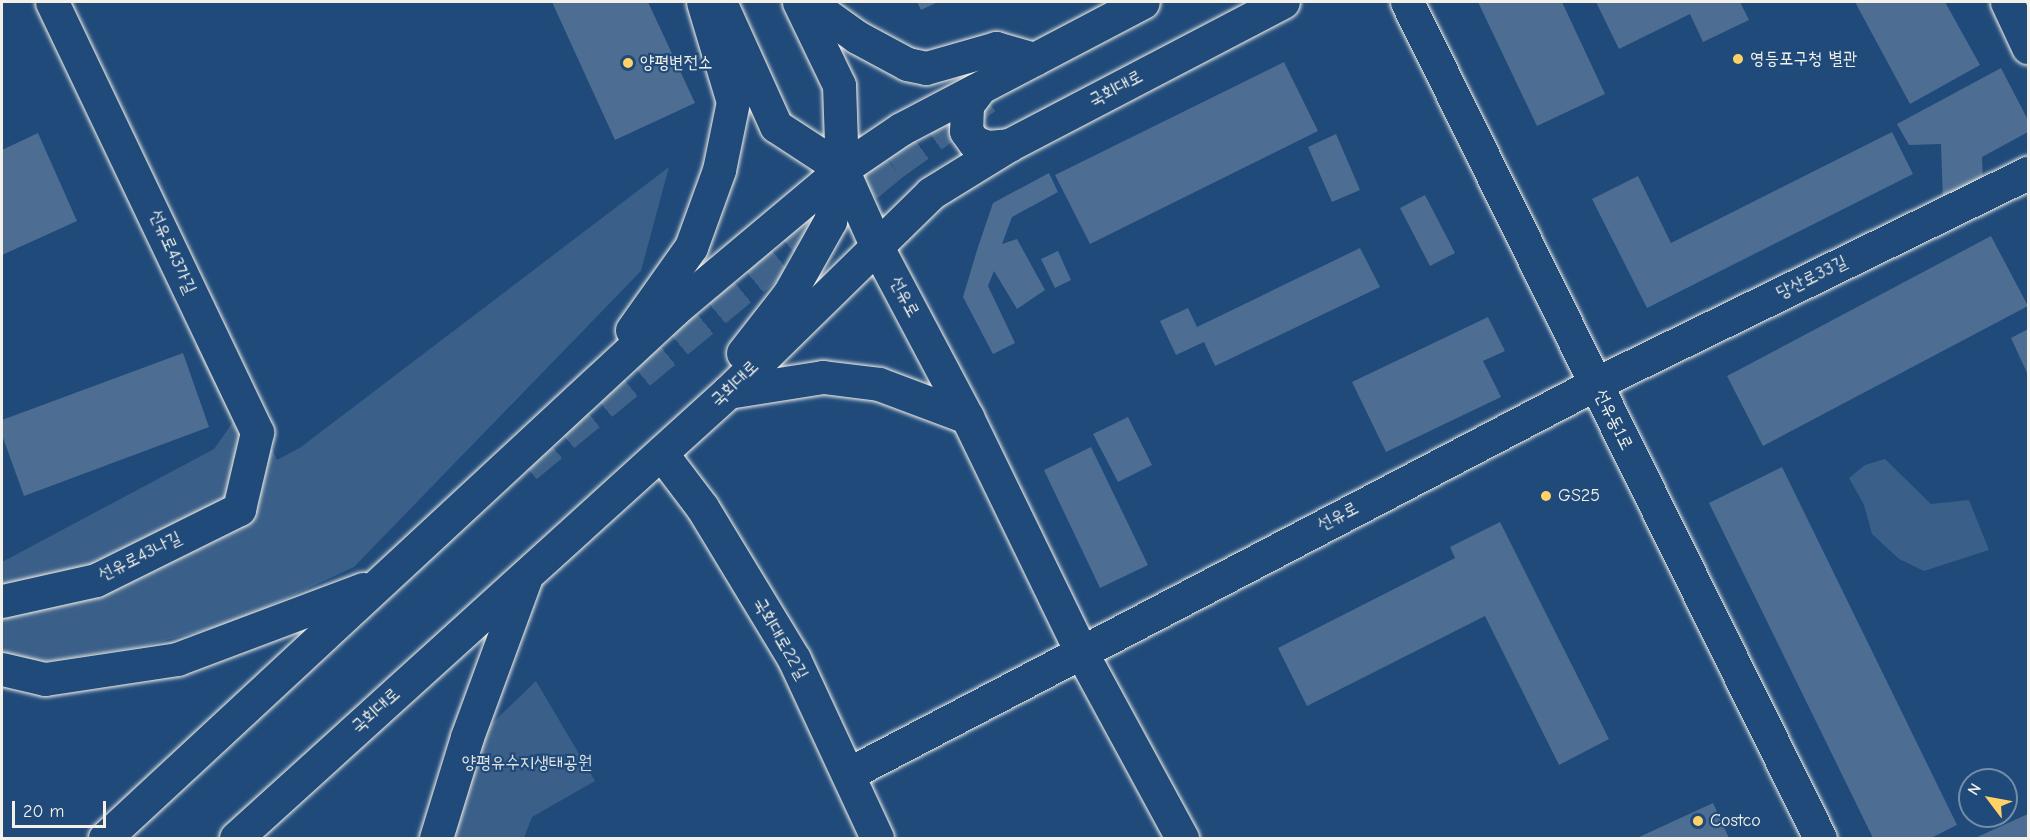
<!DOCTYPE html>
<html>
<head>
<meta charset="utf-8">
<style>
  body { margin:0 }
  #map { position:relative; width:2030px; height:840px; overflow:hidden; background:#1f4a7a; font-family:"Comic Neue","Poor Story",sans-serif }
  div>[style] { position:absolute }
  .green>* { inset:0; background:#3a5f88 }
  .building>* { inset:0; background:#4d6e92 }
  .highway-tunnel>* { height:33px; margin-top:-16.5px; transform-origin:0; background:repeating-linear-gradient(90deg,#3f638a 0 33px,transparent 0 49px) }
  .roads { filter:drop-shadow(0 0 2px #f4f1e8) drop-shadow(0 0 2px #f4f1e8) }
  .minor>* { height:33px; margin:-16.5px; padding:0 16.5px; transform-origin:16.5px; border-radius:16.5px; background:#1f4a7a }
  .major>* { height:33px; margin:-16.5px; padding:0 16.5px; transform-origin:16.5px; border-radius:16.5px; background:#1f4a7a }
  .dots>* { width:16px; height:16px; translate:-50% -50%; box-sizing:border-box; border:3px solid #1f4a7a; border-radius:50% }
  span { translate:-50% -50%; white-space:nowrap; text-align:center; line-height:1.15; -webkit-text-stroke:4.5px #1f4a7a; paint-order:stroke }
  .poi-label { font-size:18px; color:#f4f1e8 }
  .left { translate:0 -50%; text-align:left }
  .street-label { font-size:18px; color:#f4f1e8 }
  .park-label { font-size:18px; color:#e1e2de }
  .frame { position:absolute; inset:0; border:3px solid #f4f1e8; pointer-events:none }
  .north { position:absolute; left:1958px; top:768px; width:60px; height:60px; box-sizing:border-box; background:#1f4a7a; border:2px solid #748da6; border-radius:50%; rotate:302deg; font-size:16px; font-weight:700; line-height:24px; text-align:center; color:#f4f1e8 }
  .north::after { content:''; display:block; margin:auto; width:21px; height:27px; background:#ffd166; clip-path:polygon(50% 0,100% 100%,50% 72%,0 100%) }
  .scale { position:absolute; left:12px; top:801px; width:94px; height:27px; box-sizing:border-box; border:3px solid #f4f1e8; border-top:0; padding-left:8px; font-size:18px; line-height:21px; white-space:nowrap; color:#f4f1e8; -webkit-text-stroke:4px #1f4a7a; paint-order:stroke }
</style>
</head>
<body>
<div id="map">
  <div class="green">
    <div style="clip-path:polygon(669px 167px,641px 271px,354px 567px,232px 623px,144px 646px,37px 663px,2px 653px,2px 562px,214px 449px,233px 422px,195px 346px,218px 335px,277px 460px,301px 447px)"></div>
    <div style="clip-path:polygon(1885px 459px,1931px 504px,1969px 500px,1989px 550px,1924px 571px,1899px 559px,1872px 534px,1864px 505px,1849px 478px,1865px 465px)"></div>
    <div style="clip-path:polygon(536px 681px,595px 781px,532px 817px,524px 838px,450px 838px,486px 729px)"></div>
  </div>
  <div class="building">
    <div style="clip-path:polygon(552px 2px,648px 2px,695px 103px,615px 140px)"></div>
    <div style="clip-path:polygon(917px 2px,938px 2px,921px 10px)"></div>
    <div style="clip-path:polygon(1478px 2px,1562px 2px,1605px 94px,1537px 126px)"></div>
    <div style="clip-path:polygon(1596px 2px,1740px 2px,1749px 20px,1703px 42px,1690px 14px,1619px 49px)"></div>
    <div style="clip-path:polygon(1855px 2px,1945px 2px,1980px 65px,1910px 104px)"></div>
    <div style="clip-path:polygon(1284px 62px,1318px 131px,1090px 244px,1055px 175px)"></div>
    <div style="clip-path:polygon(2001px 68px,2028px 120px,2028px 132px,1982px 157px,1983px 182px,1943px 202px,1941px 144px,1909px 145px,1897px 124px)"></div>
    <div style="clip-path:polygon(1892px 132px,1913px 174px,1647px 308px,1592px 199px,1638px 176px,1671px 243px)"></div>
    <div style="clip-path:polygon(38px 133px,77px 221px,2px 255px,2px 150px)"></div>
    <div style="clip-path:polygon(1336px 134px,1360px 190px,1332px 202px,1308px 147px)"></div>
    <div style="clip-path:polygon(1049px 173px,1058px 192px,1012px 217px,1002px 244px,1017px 239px,1045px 290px,1017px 309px,994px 271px,988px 286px,1015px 343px,993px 354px,963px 297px,978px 247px,993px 203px)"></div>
    <div style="clip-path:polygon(1425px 195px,1455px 253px,1430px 266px,1400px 208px)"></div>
    <div style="clip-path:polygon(1991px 236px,2028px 306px,1763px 446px,1727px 376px)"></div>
    <div style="clip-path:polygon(1360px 248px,1380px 287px,1215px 366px,1204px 342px,1176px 355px,1160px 321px,1188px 308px,1197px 327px)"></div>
    <div style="clip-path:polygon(1058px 251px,1071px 280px,1055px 288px,1041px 259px)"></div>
    <div style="clip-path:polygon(1488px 317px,1505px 351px,1483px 361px,1501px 397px,1386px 452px,1352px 382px)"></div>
    <div style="clip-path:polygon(2028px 329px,2028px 375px,2011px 338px)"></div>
    <div style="clip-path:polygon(183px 353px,209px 427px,24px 496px,2px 435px,2px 420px)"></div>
    <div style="clip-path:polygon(1128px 417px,1152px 465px,1118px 482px,1093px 434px)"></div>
    <div style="clip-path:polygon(1091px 447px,1148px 565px,1100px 588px,1044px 470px)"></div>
    <div style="clip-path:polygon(1782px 467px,1957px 825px,1931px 838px,1873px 838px,1709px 503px)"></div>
    <div style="clip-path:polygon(1500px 522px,1609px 739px,1559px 765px,1485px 616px,1307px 706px,1278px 648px,1455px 558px,1450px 547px)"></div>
    <div style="clip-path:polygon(1713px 803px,1729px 838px,1637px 838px)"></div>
    <div style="clip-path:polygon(2028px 814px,2028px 838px,1975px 838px)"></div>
  </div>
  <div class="highway-tunnel">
    <div style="left:526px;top:466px;width:475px;rotate:-39.5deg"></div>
    <div style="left:892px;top:164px;width:115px;rotate:-35.5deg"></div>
  </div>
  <div class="roads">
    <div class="minor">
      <div style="left:1407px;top:2px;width:932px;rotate:63.71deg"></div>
      <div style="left:2007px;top:2px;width:50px;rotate:65deg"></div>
      <div style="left:661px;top:453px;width:68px;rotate:52.8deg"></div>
      <div style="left:702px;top:507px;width:178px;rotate:58.8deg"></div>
      <div style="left:794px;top:659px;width:197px;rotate:65.1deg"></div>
      <div style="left:2px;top:601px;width:96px;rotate:-12.6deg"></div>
      <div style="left:96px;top:580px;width:160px;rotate:-26.4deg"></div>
      <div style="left:239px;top:509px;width:79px;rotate:-76.8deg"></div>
      <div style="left:257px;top:432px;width:476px;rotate:-115.5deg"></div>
      <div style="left:848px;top:774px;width:843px;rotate:-27.57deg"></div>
      <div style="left:1595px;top:384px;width:482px;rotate:-26deg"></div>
    </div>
    <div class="major">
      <div style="left:720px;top:2px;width:136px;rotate:65.7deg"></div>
      <div style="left:776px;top:126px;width:79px;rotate:33.1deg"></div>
      <div style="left:799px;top:2px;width:92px;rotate:64.3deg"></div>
      <div style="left:839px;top:85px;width:84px;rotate:88deg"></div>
      <div style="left:842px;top:169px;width:83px;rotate:65.9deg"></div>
      <div style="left:876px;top:245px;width:195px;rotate:62.1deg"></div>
      <div style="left:967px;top:417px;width:259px;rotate:64.1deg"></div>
      <div style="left:1080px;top:650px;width:214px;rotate:61.5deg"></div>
      <div style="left:808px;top:2px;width:60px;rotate:35.5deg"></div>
      <div style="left:857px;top:37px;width:57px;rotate:28.4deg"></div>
      <div style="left:907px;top:64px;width:19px;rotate:12deg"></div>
      <div style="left:926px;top:68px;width:73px;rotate:-15.9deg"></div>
      <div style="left:996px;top:48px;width:40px;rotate:16deg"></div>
      <div style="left:979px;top:89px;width:20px;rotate:127deg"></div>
      <div style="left:967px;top:105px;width:26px;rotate:92deg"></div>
      <div style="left:966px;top:131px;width:14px;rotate:54deg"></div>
      <div style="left:974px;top:142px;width:15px;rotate:20deg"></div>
      <div style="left:988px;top:147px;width:21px;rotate:-5deg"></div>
      <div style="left:632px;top:330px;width:102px;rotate:-54.6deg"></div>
      <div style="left:691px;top:247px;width:82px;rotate:-70deg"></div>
      <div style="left:719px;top:170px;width:69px;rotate:-78.4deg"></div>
      <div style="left:733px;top:102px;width:104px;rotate:-106.7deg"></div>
      <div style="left:743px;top:353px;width:75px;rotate:-52.1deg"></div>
      <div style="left:789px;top:294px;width:84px;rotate:-60.7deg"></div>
      <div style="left:830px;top:221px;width:53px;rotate:-77deg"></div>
      <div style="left:728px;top:392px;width:96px;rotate:-9deg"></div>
      <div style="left:823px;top:377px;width:56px;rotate:7.1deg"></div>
      <div style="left:879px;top:384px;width:94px;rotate:20.6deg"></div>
      <div style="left:2px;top:669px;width:44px;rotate:13.1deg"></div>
      <div style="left:45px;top:679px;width:134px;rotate:-8.6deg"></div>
      <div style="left:177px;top:659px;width:199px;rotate:-20.6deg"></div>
      <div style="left:105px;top:838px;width:778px;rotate:-42.86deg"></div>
      <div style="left:675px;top:309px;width:218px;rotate:-40deg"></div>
      <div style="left:842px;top:169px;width:71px;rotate:-34.1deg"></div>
      <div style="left:901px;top:129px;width:273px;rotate:-27.7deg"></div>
      <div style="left:236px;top:838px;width:664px;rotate:-42.19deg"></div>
      <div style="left:728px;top:392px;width:284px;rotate:-44.4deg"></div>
      <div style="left:931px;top:193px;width:92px;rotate:-31.6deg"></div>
      <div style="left:1009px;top:145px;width:309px;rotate:-27.6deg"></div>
      <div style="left:436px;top:838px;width:106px;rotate:-72.9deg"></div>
      <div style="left:467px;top:737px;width:168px;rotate:-69.8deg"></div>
    </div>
  </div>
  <div class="dots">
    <div style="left:1738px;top:59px;background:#ffd166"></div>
    <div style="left:628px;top:63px;background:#ffd166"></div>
    <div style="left:1546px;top:496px;background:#ffd166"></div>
    <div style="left:1698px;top:821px;background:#ffd166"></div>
  </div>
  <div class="poi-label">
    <span class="left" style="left:1750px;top:59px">영등포구청 별관</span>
    <span class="left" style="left:640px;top:63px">양평변전소</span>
    <span class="left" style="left:1558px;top:496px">GS25</span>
    <span class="left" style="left:1710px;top:821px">Costco</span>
  </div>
  <div class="street-label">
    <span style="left:1116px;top:89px;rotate:-28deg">국회대로</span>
    <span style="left:172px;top:252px;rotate:66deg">선유로43가길</span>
    <span style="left:1812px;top:278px;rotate:-26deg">당산로33길</span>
    <span style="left:904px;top:297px;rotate:62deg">선유로</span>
    <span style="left:735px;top:384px;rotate:-44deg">국회대로</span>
    <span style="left:1613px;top:420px;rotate:64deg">선유동1로</span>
    <span style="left:1338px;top:517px;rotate:-27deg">선유로</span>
    <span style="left:140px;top:557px;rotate:-26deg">선유로43나길</span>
    <span style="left:780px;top:639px;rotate:60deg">국회대로22길</span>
    <span style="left:376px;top:711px;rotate:-42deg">국회대로</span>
  </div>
  <div class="park-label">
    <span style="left:527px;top:763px">양평유수지생태공원</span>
  </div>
  <div class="frame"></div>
  <div class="north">N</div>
  <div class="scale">20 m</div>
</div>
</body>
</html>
